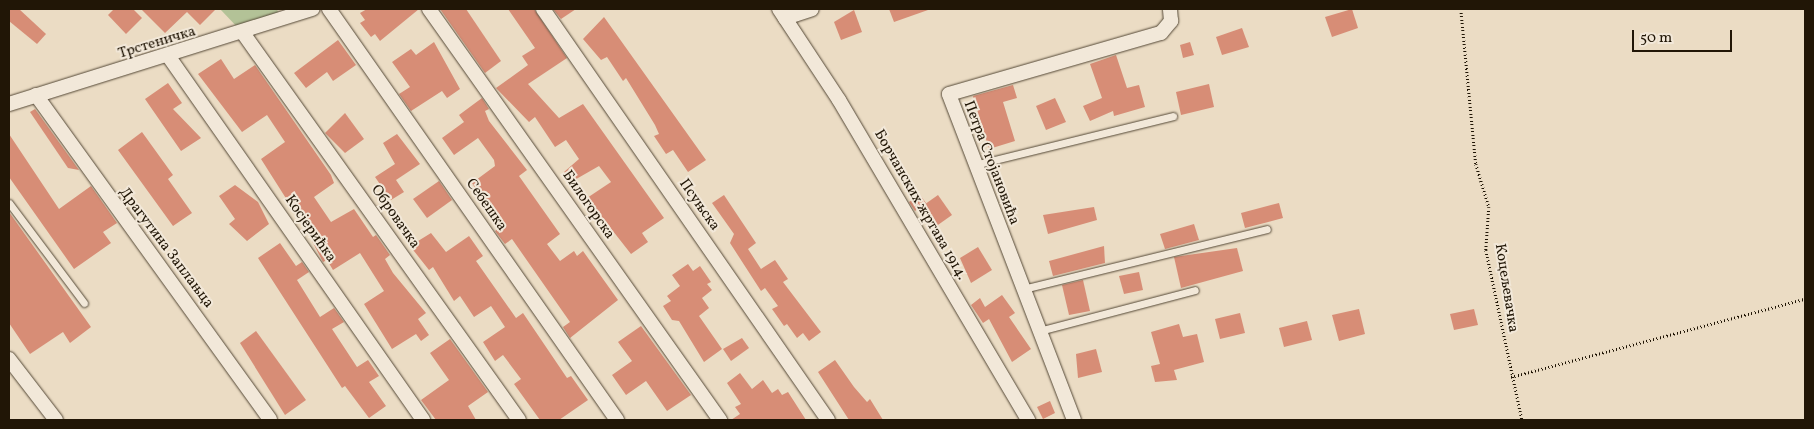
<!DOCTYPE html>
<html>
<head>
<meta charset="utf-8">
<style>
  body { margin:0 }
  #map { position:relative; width:1814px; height:429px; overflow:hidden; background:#ebdcc4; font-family:Vollkorn,serif }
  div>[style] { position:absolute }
  .green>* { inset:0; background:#b3c297 }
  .building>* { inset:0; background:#d78d76 }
  .path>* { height:2.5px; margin-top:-1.25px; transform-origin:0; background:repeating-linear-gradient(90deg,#211606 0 1px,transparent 0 3.5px) }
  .roads { filter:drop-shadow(0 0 1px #544836) drop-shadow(0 0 1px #544836) }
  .service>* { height:7px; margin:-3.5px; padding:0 3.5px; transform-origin:3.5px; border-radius:3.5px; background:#f2e8d9 }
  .minor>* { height:14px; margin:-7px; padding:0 7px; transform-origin:7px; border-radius:7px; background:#f2e8d9 }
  span { translate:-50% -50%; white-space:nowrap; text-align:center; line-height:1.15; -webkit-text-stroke:4px #f2e8d9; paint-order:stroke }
  .street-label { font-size:15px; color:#211606 }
  .frame { position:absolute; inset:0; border:10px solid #211606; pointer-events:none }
  .scale { position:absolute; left:1632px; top:30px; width:100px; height:22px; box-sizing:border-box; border:2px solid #211606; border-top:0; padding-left:6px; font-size:15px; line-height:18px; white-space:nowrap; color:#211606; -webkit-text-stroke:4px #f2e8d9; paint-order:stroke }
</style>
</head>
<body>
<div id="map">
  <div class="green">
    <div style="clip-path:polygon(220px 9px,276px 9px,283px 16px,240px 30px)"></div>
  </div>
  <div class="building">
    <div style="clip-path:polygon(9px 9px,19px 9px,46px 34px,37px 44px,9px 21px)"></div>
    <div style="clip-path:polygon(114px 9px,133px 9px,142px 18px,126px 34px,108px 15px)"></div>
    <div style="clip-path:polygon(141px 9px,216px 9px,200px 25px,187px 12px,165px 33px)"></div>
    <div style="clip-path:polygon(367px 9px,419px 9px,380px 41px,375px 34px,371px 37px,360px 23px,365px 20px,360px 13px)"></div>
    <div style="clip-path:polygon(440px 9px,466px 9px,501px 61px,485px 73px)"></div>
    <div style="clip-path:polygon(508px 9px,534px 9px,567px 58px,528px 84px,559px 118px,583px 104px,664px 218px,642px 233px,648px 242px,631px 254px,587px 198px,611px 182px,599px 166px,571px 182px,564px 172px,579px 159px,566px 140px,555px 147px,535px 117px,529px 122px,496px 88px,528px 65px,522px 56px,535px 48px)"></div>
    <div style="clip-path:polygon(553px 9px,576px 9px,561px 19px)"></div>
    <div style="clip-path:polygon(889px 9px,928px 9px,928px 10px,894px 22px)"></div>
    <div style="clip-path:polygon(1352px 9px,1358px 28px,1332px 37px,1325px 17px)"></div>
    <div style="clip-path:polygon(854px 10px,862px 32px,841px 40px,834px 22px)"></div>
    <div style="clip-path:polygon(604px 17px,706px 160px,688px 172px,673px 150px,666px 154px,654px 136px,659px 134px,655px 125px,626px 78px,623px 81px,607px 57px,601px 60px,583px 39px)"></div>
    <div style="clip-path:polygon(1242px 28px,1249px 47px,1222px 55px,1216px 37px)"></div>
    <div style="clip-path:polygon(338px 40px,356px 65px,333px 81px,327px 72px,306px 88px,294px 73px)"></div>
    <div style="clip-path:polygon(434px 42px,460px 89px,447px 98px,442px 91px,411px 111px,399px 94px,410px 87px,392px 62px,411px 49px,416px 55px)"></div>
    <div style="clip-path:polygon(1190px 42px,1194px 55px,1183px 58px,1180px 45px)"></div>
    <div style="clip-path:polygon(1116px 55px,1127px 88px,1139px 85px,1145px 107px,1114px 116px,1113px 111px,1090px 121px,1083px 106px,1102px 98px,1090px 64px)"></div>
    <div style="clip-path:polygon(221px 59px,234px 79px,255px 65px,331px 175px,334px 183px,314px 197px,331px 222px,354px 209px,373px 237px,376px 235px,390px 255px,385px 259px,393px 273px,426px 313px,418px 319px,429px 335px,421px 341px,416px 334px,392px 349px,364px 304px,384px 291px,360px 253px,333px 270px,327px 260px,323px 262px,312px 241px,318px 237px,306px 219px,301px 222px,261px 159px,285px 142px,267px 115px,242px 132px,198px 74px)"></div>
    <div style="clip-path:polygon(168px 83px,182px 103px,173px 109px,201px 138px,181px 151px,145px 99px)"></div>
    <div style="clip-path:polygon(1209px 84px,1214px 107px,1181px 115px,1176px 92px)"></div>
    <div style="clip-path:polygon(1013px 85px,1017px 98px,1003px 102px,1015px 141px,989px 149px,973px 96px)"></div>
    <div style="clip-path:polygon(482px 98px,489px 109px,485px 111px,489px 121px,527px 170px,519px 176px,560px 234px,547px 244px,560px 261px,574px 251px,577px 256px,583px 251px,618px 300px,570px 338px,563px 327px,570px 322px,512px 239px,505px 244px,495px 231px,501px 227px,472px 183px,495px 166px,494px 160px,478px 138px,454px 155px,442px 138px,464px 122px,459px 115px)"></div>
    <div style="clip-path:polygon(1055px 98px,1066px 122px,1046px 130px,1036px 106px)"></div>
    <div style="clip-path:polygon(35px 109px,79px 170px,68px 168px,30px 112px)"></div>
    <div style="clip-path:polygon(345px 113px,364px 139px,345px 153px,325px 133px)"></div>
    <div style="clip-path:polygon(142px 132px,173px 175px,168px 179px,192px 213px,173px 226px,118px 150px)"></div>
    <div style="clip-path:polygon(9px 134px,59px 209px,91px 186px,117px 223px,103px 232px,111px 243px,74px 269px,9px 177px)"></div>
    <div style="clip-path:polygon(397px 134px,420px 164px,396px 180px,404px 192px,391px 200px,375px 177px,395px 164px,383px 143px)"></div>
    <div style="clip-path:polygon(439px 181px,452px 200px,427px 218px,413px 199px)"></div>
    <div style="clip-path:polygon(235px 185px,258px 202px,269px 224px,247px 241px,229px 224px,235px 219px,219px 196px)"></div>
    <div style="clip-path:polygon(724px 195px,756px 243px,748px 249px,761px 269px,775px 260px,788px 279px,783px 282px,821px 332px,809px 341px,803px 333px,797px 338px,787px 324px,784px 326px,772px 309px,778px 306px,765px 288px,761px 291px,730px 243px,734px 234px,712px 203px)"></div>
    <div style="clip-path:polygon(920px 195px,926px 203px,915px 211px,909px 202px)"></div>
    <div style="clip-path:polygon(938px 195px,952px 215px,935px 227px,921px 207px)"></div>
    <div style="clip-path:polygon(1279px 203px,1283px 218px,1245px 228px,1241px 213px)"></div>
    <div style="clip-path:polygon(1094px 207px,1097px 220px,1048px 234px,1043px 215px)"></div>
    <div style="clip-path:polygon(9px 212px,91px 327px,70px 343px,63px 332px,30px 354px,9px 323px)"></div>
    <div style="clip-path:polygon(1194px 224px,1199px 240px,1165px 249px,1160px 234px)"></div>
    <div style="clip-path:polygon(431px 233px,446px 252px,469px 236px,483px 256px,476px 261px,516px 318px,523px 313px,567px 378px,571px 376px,588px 400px,559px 420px,540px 420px,514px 384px,521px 379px,503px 355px,495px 361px,483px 342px,505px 327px,491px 306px,474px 317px,460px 296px,454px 301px,433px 267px,429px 270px,410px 246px)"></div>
    <div style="clip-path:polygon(280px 243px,296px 266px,302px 262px,309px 272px,297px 280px,320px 317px,334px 308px,344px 322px,332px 329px,357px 367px,368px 360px,379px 376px,369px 382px,386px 406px,369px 418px,345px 386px,342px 388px,258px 258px)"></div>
    <div style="clip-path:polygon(1104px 246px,1105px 263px,1053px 276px,1049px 261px)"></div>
    <div style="clip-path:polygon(978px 247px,992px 270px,971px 283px,960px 258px)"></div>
    <div style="clip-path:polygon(1237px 248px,1243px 271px,1181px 288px,1174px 257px)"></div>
    <div style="clip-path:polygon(688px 264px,693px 271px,700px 266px,711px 282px,707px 284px,712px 290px,702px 298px,709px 308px,699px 316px,722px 349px,704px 362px,679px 321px,672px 320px,663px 306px,671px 301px,667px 296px,680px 286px,672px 275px)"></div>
    <div style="clip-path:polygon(1139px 272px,1143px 290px,1124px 294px,1119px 276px)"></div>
    <div style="clip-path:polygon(1083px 280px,1090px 311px,1069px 315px,1062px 285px)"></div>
    <div style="clip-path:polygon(1002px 295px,1015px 313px,1009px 317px,1031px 349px,1012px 362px,989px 319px,983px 323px,971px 305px,980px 298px,985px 307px)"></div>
    <div style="clip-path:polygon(1359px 309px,1365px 334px,1339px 341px,1332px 315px)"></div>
    <div style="clip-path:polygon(1474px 309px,1478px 325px,1454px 330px,1450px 314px)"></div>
    <div style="clip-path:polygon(1240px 313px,1245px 333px,1220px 339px,1215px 319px)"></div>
    <div style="clip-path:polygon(1307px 321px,1312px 340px,1284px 347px,1279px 328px)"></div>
    <div style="clip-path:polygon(1179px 324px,1183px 337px,1197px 334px,1204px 362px,1174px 370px,1177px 380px,1155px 382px,1151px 366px,1160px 364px,1151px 332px)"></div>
    <div style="clip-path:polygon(641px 326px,691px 395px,667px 411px,646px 381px,626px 395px,612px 375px,632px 361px,618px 342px)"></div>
    <div style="clip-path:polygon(256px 331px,306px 400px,285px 415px,240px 343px)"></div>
    <div style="clip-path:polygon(742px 338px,749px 348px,731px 361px,723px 349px)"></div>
    <div style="clip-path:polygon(450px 339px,488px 392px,468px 406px,476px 420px,436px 420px,421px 400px,449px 380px,430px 353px)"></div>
    <div style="clip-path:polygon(1096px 349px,1102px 372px,1078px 378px,1076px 354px)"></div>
    <div style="clip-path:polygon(835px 360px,854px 387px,867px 402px,870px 399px,883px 420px,849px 420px,818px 372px)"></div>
    <div style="clip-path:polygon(740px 373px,752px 389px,763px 380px,772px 393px,778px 389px,782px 395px,788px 392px,806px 420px,731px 420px,740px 414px,735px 407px,741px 404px,727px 383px)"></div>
    <div style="clip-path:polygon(1050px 401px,1055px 413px,1043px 419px,1037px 407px)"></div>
  </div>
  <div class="path">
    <div style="left:1461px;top:9px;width:156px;rotate:84.5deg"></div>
    <div style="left:1476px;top:164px;width:45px;rotate:73.2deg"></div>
    <div style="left:1489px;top:207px;width:43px;rotate:94deg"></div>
    <div style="left:1486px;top:250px;width:174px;rotate:78deg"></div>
    <div style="left:1511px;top:377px;width:304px;rotate:-14.9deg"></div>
  </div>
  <div class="roads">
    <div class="service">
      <div style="left:974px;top:165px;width:205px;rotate:-13.8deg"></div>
      <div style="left:9px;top:203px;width:125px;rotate:53.1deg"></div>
      <div style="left:1023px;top:289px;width:251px;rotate:-13.8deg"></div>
      <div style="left:1039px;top:331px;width:161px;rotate:-14.7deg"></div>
    </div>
    <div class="minor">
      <div style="left:329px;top:9px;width:502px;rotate:54.98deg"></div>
      <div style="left:429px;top:9px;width:504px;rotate:54.7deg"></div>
      <div style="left:543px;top:9px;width:500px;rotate:55.26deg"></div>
      <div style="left:779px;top:9px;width:109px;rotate:56.6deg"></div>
      <div style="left:839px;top:100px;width:372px;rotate:59.4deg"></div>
      <div style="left:785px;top:18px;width:28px;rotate:-18deg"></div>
      <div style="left:243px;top:33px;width:475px;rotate:54.5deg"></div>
      <div style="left:169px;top:57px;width:443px;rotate:55deg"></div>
      <div style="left:36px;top:95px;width:400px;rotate:54.2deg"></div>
      <div style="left:9px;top:104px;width:318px;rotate:-17.4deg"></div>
      <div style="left:9px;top:359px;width:77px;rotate:52.4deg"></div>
      <div style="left:1074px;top:420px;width:349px;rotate:-111deg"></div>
      <div style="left:949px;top:94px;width:221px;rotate:-16.1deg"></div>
      <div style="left:1161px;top:33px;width:16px;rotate:-50deg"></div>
      <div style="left:1171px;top:21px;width:12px;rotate:-95deg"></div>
    </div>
  </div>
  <div class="street-label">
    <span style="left:157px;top:43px;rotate:-17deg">Трстеничка</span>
    <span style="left:991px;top:163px;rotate:69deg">Петра Стојановића</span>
    <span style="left:486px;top:205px;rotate:55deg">Себешка</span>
    <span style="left:588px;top:205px;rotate:55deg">Билогорска</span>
    <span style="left:699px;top:205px;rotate:55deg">Псуњска</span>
    <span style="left:920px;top:205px;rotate:60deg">Борчанских жртава 1914.</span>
    <span style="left:395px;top:217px;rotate:55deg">Обровачка</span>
    <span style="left:310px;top:229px;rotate:55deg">Косјерићка</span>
    <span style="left:166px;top:248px;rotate:53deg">Драгутина Заплањца</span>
    <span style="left:1506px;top:288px;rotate:81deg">Коцељевачка</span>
  </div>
  <div class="frame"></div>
  <div class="scale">50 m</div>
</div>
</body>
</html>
